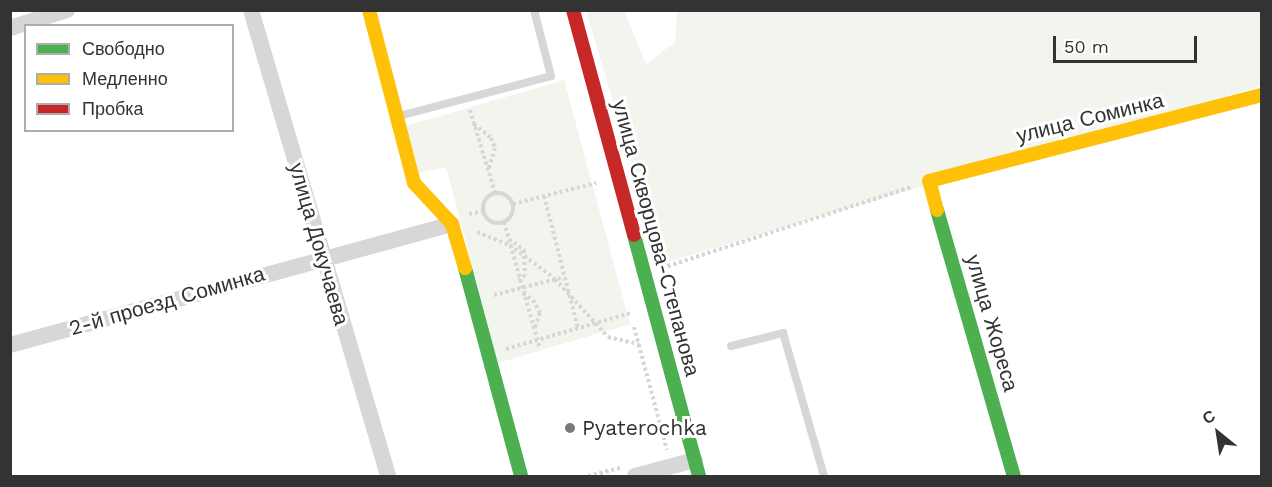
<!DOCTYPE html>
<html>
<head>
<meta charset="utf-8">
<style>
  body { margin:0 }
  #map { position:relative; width:1272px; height:487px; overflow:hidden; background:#fff; font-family:"Work Sans",sans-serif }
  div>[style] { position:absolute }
  .green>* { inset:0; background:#f1f5ed }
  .path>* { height:4px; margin-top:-2px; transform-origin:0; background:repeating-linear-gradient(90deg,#d6d6d6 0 3px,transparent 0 6px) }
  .path>.ring { margin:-2px; padding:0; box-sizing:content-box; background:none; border:4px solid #d6d6d6; border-radius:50% }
  .lane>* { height:8px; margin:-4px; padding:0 4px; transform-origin:4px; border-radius:4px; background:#d7d7d7 }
  .street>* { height:16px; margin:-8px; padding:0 8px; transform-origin:8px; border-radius:8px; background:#d7d7d7 }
  .fast>* { height:14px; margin:-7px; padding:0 7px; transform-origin:7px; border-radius:7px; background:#4caf50 }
  .slow>* { height:14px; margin:-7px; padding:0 7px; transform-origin:7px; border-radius:7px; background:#ffc107 }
  .jam>* { height:14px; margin:-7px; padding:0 7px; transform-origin:7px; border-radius:7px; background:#c62828 }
  .dots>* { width:16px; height:16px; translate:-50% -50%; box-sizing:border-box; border:3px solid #fff; border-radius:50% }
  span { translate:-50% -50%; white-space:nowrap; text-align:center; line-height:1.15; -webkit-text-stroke:6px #fff; paint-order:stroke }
  .street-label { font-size:21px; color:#333 }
  .poi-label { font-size:21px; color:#333 }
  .left { translate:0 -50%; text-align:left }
  .frame { position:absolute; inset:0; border:12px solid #333; pointer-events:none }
  .legend { position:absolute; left:24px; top:24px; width:210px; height:108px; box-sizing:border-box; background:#fff; border:2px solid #adadad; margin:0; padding:8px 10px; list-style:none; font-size:18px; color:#333 }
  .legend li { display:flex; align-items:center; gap:12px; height:30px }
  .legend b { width:30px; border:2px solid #adadad }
  .north { position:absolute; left:1188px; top:403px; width:60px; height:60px; -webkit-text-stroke:4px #fff; paint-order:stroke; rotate:330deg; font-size:16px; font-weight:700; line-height:24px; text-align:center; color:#333 }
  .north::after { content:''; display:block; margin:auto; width:21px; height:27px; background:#333; clip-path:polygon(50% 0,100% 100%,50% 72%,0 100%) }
  .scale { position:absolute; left:1053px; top:36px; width:144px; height:27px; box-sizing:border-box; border:3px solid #333; border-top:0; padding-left:8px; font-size:18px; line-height:21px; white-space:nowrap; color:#333; -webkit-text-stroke:4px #fff; paint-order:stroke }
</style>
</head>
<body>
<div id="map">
  <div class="green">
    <div style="clip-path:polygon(586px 11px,624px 11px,646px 64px,675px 42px,677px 11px,1261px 11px,1261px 86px,661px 264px)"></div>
    <div style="clip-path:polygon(564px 80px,630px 324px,498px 363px,446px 167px,419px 173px,406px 126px)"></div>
  </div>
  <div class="path">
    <div style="left:470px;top:110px;width:87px;rotate:73.2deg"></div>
    <div style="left:474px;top:124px;width:22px;rotate:39deg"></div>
    <div style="left:491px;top:138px;width:11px;rotate:68deg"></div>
    <div style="left:495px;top:148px;width:24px;rotate:107deg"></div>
    <div class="ring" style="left:483px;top:193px;width:26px;height:26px"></div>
    <div style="left:544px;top:196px;width:136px;rotate:75.6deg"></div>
    <div style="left:513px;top:204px;width:86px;rotate:-14.2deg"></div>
    <div style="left:469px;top:214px;width:14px;rotate:-12deg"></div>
    <div style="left:504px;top:222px;width:132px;rotate:74.2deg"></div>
    <div style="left:477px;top:232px;width:35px;rotate:22deg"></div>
    <div style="left:510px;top:245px;width:56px;rotate:37.1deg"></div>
    <div style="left:555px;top:279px;width:79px;rotate:47.6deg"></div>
    <div style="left:608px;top:337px;width:32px;rotate:13deg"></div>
    <div style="left:509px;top:239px;width:19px;rotate:36deg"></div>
    <div style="left:524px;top:250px;width:25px;rotate:88deg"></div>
    <div style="left:525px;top:275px;width:8px;rotate:140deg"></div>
    <div style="left:662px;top:268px;width:263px;rotate:-18deg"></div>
    <div style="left:523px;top:293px;width:12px;rotate:35deg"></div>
    <div style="left:533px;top:300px;width:15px;rotate:62deg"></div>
    <div style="left:540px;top:313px;width:18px;rotate:109deg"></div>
    <div style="left:494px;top:295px;width:72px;rotate:-14.4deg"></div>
    <div style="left:634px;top:327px;width:127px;rotate:75deg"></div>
    <div style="left:506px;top:349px;width:130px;rotate:-16.1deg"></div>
    <div style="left:588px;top:476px;width:33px;rotate:-14deg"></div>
  </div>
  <div class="lane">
    <div style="left:399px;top:116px;width:157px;rotate:-14.7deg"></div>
    <div style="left:551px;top:76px;width:68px;rotate:-104.4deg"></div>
    <div style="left:731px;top:346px;width:54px;rotate:-14deg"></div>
    <div style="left:783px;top:333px;width:149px;rotate:74deg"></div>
  </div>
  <div class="street">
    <div style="left:251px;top:10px;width:486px;rotate:73.6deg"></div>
    <div style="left:10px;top:28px;width:60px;rotate:-17.5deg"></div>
    <div style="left:10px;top:345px;width:458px;rotate:-15.3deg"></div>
    <div style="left:635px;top:476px;width:62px;rotate:-14.9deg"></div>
  </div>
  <div class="fast">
    <div style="left:937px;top:210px;width:277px;rotate:73.9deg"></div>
    <div style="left:634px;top:235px;width:250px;rotate:74.9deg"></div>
    <div style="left:465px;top:268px;width:215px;rotate:74.9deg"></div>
  </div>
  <div class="slow">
    <div style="left:369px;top:10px;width:179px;rotate:75.4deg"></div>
    <div style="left:414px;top:183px;width:56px;rotate:47.2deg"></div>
    <div style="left:452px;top:224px;width:46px;rotate:73.5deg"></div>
    <div style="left:937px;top:210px;width:30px;rotate:-105deg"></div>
    <div style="left:929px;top:181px;width:344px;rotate:-14.5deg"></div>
  </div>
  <div class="jam">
    <div style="left:573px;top:10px;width:233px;rotate:74.8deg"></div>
  </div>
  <div class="dots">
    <div style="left:570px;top:428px;background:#7a7a7a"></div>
  </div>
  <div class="street-label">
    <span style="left:1090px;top:118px;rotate:-14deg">улица Соминка</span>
    <span style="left:656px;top:238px;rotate:75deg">улица Скворцова-Степанова</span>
    <span style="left:319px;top:244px;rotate:74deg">улица Докучаева</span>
    <span style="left:167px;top:301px;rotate:-16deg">2-й проезд Соминка</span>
    <span style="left:992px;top:323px;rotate:74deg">улица Жореса</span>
  </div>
  <div class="poi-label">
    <span class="left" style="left:582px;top:428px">Pyaterochka</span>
  </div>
  <div class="frame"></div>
  <ul class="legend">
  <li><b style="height:8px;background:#4caf50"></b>Свободно</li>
  <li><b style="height:8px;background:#ffc107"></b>Медленно</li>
  <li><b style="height:8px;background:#c62828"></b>Пробка</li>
  </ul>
  <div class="north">С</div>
  <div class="scale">50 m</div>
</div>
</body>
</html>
